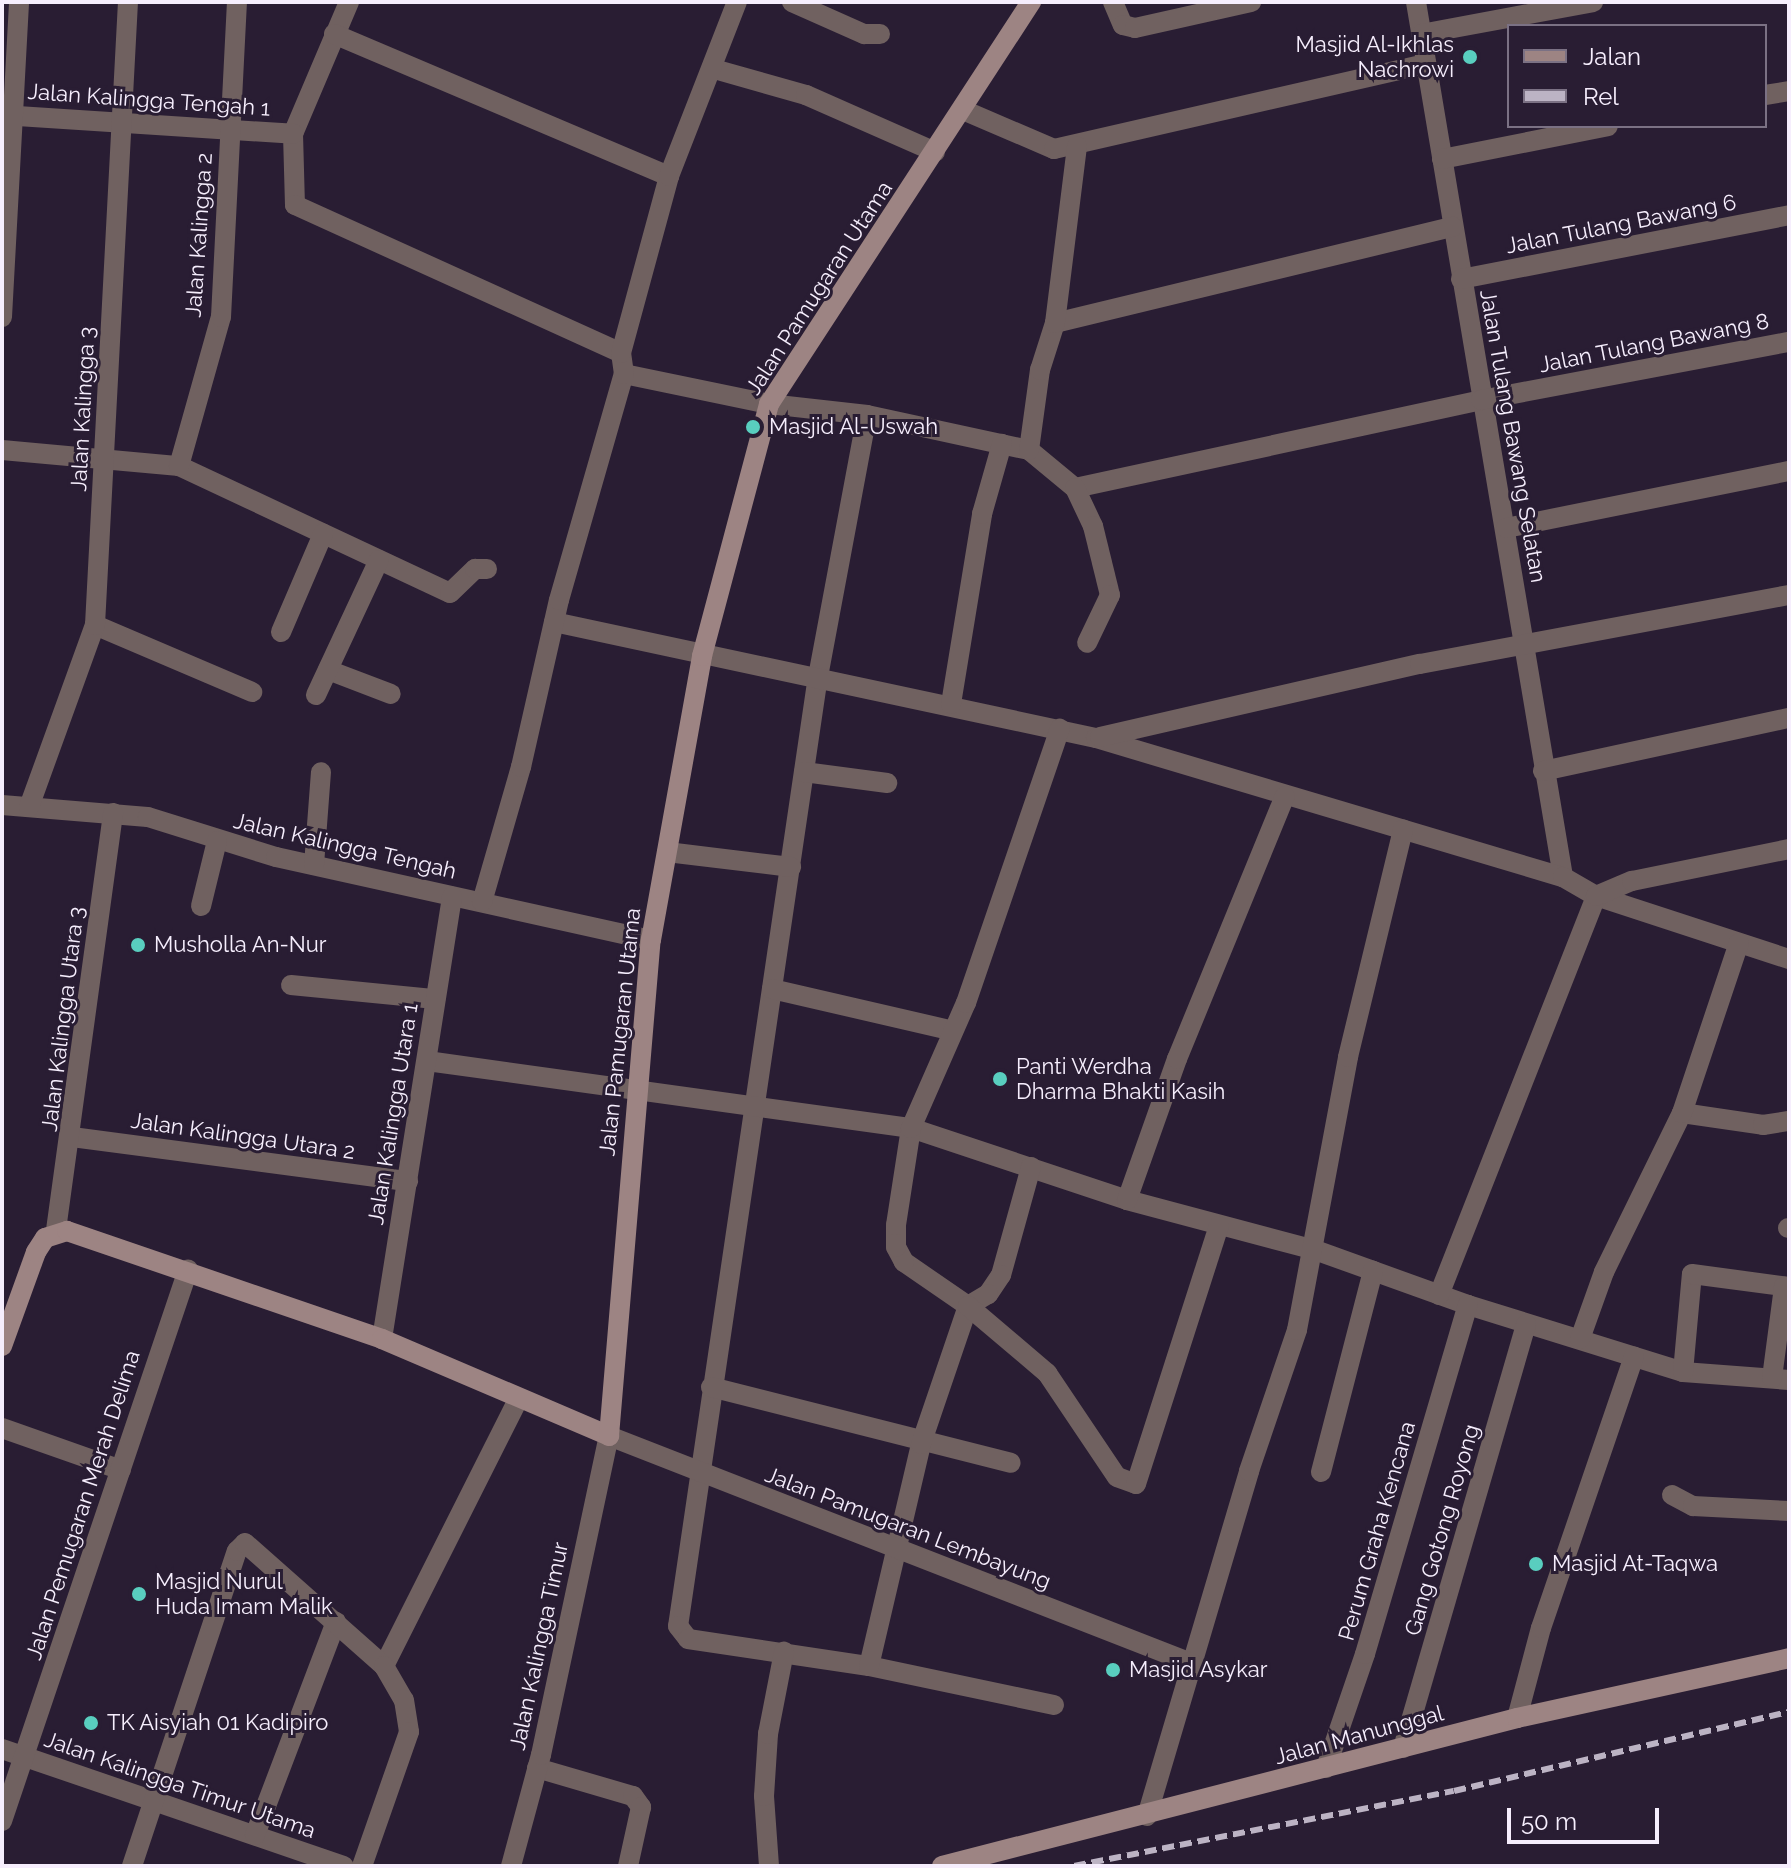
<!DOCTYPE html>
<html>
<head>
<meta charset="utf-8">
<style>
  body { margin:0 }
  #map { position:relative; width:1791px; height:1868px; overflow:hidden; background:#291d33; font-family:Raleway,sans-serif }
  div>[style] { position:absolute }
  .street>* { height:20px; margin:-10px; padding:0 10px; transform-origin:10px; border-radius:10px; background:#706160 }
  .secondary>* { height:20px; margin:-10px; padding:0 10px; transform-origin:10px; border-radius:10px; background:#9d8483 }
  .rail>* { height:6px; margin-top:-3px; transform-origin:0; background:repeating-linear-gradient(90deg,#bcb3c4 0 12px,transparent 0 18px) }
  .dots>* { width:22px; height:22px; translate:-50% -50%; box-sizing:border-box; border:4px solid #291d33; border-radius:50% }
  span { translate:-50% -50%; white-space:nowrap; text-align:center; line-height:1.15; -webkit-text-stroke:6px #291d33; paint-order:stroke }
  .poi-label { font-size:22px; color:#f6eefd }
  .right { translate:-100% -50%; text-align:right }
  .left { translate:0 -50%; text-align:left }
  .street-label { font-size:22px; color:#f6eefd }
  .frame { position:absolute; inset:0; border:4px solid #f6eefd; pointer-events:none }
  .legend { position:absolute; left:1507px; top:24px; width:260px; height:104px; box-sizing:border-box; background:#291d33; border:2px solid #7b7184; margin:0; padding:10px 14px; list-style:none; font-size:24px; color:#f6eefd }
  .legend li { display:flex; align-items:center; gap:16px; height:40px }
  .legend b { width:40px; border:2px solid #7b7184 }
  .scale { position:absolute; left:1507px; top:1808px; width:152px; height:36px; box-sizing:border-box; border:4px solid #f6eefd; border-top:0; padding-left:10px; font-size:24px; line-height:28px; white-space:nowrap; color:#f6eefd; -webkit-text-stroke:6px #291d33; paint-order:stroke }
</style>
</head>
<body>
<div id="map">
  <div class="street">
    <i style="left:349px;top:2px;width:143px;rotate:113deg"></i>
    <i style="left:293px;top:134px;width:71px;rotate:88.4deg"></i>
    <i style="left:295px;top:205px;width:358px;rotate:24.4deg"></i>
    <i style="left:792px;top:2px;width:79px;rotate:24deg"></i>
    <i style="left:864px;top:34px;width:16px"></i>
    <i style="left:1113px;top:2px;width:25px;rotate:67deg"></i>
    <i style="left:1123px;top:25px;width:12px;rotate:14deg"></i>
    <i style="left:1135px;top:28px;width:119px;rotate:-12.6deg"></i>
    <i style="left:1416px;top:2px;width:887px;rotate:80.46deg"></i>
    <i style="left:334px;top:34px;width:364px;rotate:23deg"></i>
    <i style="left:1421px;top:34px;width:175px;rotate:-10.5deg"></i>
    <i style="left:714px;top:69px;width:96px;rotate:15.8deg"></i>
    <i style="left:806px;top:95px;width:141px;rotate:23.8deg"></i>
    <i style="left:1765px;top:95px;width:24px;rotate:-9deg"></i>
    <i style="left:963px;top:110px;width:99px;rotate:23.2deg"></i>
    <i style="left:1054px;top:149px;width:382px;rotate:-12.9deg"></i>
    <i style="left:2px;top:115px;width:292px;rotate:3.7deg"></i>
    <i style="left:1442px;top:159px;width:169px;rotate:-11.2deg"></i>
    <i style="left:1461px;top:279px;width:334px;rotate:-11deg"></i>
    <i style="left:2px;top:317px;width:315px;rotate:-86.9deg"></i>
    <i style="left:1055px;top:323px;width:409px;rotate:-13.6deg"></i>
    <i style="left:624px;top:374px;width:148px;rotate:11.7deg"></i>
    <i style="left:769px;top:404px;width:99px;rotate:6.4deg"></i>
    <i style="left:867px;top:415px;width:166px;rotate:12.2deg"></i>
    <i style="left:1029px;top:450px;width:60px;rotate:39.6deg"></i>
    <i style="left:1075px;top:488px;width:415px;rotate:-12.2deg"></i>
    <i style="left:1481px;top:400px;width:313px;rotate:-10.7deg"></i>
    <i style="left:867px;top:415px;width:266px;rotate:100.6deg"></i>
    <i style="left:818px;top:676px;width:960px;rotate:98.38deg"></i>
    <i style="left:678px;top:1626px;width:16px;rotate:52deg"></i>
    <i style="left:688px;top:1639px;width:183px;rotate:8.5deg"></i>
    <i style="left:869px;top:1666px;width:189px;rotate:11.9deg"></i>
    <i style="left:2px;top:450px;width:178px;rotate:5.2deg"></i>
    <i style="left:179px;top:466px;width:299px;rotate:25.1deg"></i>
    <i style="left:450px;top:593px;width:35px;rotate:-44deg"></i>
    <i style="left:475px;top:569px;width:12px"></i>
    <i style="left:1029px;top:450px;width:81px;rotate:-82.2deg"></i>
    <i style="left:1040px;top:370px;width:49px;rotate:-72.3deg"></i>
    <i style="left:1055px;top:323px;width:178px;rotate:-82.9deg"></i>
    <i style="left:179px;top:466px;width:155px;rotate:-74.3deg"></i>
    <i style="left:221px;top:317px;width:315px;rotate:-87.1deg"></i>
    <i style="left:1075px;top:488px;width:42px;rotate:64.7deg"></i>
    <i style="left:1093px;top:526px;width:71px;rotate:76.2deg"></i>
    <i style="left:1110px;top:595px;width:53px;rotate:115.6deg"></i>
    <i style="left:1506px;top:528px;width:289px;rotate:-11.4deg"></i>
    <i style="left:554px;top:622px;width:554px;rotate:12.08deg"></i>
    <i style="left:1096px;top:738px;width:487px;rotate:16.6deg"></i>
    <i style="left:1563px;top:877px;width:38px;rotate:30deg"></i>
    <i style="left:1596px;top:896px;width:203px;rotate:18.1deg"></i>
    <i style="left:95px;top:625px;width:171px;rotate:23.1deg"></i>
    <i style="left:281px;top:632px;width:107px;rotate:-66.8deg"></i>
    <i style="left:328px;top:670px;width:67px;rotate:20.9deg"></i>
    <i style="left:316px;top:695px;width:149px;rotate:-65deg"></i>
    <i style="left:951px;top:704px;width:193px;rotate:-80.7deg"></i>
    <i style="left:982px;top:514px;width:73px;rotate:-74.1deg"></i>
    <i style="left:1100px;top:737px;width:328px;rotate:-12.9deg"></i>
    <i style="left:1420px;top:664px;width:375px;rotate:-10.6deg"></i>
    <i style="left:1543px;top:771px;width:252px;rotate:-12.2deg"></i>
    <i style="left:804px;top:772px;width:84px;rotate:7.5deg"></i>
    <i style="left:2px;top:805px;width:146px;rotate:4.7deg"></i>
    <i style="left:148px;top:817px;width:134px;rotate:17.4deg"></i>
    <i style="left:276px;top:857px;width:384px;rotate:12.5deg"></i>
    <i style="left:29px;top:807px;width:194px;rotate:-70.1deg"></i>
    <i style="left:95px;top:625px;width:624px;rotate:-86.97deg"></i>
    <i style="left:667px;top:852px;width:125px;rotate:6.9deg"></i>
    <i style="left:314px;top:865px;width:93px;rotate:-85.7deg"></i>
    <i style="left:482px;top:902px;width:141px;rotate:-73.9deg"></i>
    <i style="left:521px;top:767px;width:171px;rotate:-77.2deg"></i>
    <i style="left:559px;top:600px;width:235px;rotate:-74deg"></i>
    <i style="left:624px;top:374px;width:21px;rotate:-98deg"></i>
    <i style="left:621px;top:353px;width:183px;rotate:-74.8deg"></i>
    <i style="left:669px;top:176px;width:187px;rotate:-68.7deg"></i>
    <i style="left:201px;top:906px;width:67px;rotate:-76.2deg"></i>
    <i style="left:291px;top:985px;width:145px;rotate:5.6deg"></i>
    <i style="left:772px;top:989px;width:182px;rotate:13deg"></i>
    <i style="left:427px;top:1061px;width:489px;rotate:7.9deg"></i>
    <i style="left:911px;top:1128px;width:228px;rotate:18.4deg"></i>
    <i style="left:1127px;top:1200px;width:195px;rotate:14.9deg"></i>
    <i style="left:1315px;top:1250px;width:163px;rotate:19.8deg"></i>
    <i style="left:1468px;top:1305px;width:225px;rotate:17.3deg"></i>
    <i style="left:1683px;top:1372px;width:106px;rotate:4.3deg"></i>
    <i style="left:1682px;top:1113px;width:82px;rotate:8.4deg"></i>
    <i style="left:1763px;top:1125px;width:26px;rotate:-9deg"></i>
    <i style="left:72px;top:1137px;width:339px;rotate:7.5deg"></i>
    <i style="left:1031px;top:1167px;width:112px;rotate:105.5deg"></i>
    <i style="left:1001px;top:1275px;width:23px;rotate:124deg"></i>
    <i style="left:988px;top:1294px;width:23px;rotate:149deg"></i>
    <i style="left:968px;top:1306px;width:78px;rotate:-145.5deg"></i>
    <i style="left:904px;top:1262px;width:17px;rotate:-118deg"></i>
    <i style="left:896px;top:1247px;width:22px;rotate:-90deg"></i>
    <i style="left:896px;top:1225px;width:98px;rotate:-81.2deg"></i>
    <i style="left:911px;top:1128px;width:137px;rotate:-66.3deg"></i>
    <i style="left:966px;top:1003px;width:290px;rotate:-71.1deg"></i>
    <i style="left:1127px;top:1200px;width:150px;rotate:-70.5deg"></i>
    <i style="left:1177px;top:1059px;width:284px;rotate:-67.7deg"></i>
    <i style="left:1788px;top:1228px;width:1px"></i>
    <i style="left:56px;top:1230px;width:421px;rotate:-82.2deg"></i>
    <i style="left:1439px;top:1295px;width:429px;rotate:-68.5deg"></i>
    <i style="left:1596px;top:896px;width:39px;rotate:-23deg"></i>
    <i style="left:1632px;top:881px;width:160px;rotate:-11.5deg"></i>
    <i style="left:382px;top:1339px;width:448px;rotate:-81deg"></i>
    <i style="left:1580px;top:1339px;width:71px;rotate:-70.3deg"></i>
    <i style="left:1604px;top:1272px;width:177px;rotate:-63.9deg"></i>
    <i style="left:1682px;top:1113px;width:179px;rotate:-71.5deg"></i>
    <i style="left:1683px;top:1372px;width:98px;rotate:-84.8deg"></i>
    <i style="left:1692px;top:1274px;width:98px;rotate:7.6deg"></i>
    <i style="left:1772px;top:1378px;width:92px;rotate:-82.5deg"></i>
    <i style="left:711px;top:1387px;width:309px;rotate:14.2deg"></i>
    <i style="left:2px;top:1428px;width:126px;rotate:19.4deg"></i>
    <i style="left:1321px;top:1472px;width:208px;rotate:-75.5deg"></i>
    <i style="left:1672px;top:1495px;width:24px;rotate:28deg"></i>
    <i style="left:1693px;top:1506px;width:96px;rotate:3deg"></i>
    <i style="left:384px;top:1666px;width:299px;rotate:-63.3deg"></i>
    <i style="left:869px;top:1666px;width:228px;rotate:-76.8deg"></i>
    <i style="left:921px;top:1444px;width:146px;rotate:-71.2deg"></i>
    <i style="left:968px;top:1306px;width:104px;rotate:40.3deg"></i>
    <i style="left:1047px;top:1373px;width:125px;rotate:56.1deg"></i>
    <i style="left:1117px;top:1477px;width:20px;rotate:20deg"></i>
    <i style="left:1136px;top:1484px;width:271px;rotate:-72.2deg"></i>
    <i style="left:1517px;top:1718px;width:93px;rotate:-75.1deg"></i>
    <i style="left:1541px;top:1628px;width:287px;rotate:-71.1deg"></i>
    <i style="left:1403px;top:1748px;width:441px;rotate:-73.8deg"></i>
    <i style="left:2px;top:1749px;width:361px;rotate:18.9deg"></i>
    <i style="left:537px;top:1768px;width:100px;rotate:16.3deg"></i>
    <i style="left:633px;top:1796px;width:14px;rotate:54deg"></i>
    <i style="left:641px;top:1807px;width:60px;rotate:102.4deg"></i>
    <i style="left:1326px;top:1768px;width:120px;rotate:-71.1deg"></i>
    <i style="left:1365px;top:1654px;width:364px;rotate:-73.6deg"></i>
    <i style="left:1147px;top:1816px;width:360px;rotate:-73.5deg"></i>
    <i style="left:1249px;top:1471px;width:149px;rotate:-71.2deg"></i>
    <i style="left:1297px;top:1330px;width:278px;rotate:-79.4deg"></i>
    <i style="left:1348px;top:1057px;width:234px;rotate:-76.4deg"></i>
    <i style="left:2px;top:1821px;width:582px;rotate:-71.35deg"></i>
    <i style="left:255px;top:1835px;width:228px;rotate:-69.2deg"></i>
    <i style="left:132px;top:1866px;width:332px;rotate:-71.6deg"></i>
    <i style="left:237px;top:1551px;width:11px;rotate:-45deg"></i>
    <i style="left:245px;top:1543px;width:186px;rotate:41.5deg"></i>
    <i style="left:384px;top:1666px;width:39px;rotate:60deg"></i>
    <i style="left:404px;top:1700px;width:32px;rotate:81deg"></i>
    <i style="left:409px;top:1732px;width:142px;rotate:109.3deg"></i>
    <i style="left:511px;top:1866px;width:115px;rotate:-74.9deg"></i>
    <i style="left:541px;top:1755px;width:326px;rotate:-78deg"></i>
    <i style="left:609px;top:1436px;width:625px;rotate:21.31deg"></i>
    <i style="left:769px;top:1866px;width:70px;rotate:-94.1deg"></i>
    <i style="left:764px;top:1796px;width:62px;rotate:-86.3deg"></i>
    <i style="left:768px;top:1734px;width:84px;rotate:-79deg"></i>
  </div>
  <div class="secondary">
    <i style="left:2px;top:1346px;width:100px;rotate:-70.1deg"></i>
    <i style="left:36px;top:1252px;width:17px;rotate:-57deg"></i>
    <i style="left:45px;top:1238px;width:23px;rotate:-18deg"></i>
    <i style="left:67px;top:1231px;width:333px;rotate:18.9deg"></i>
    <i style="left:382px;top:1339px;width:247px;rotate:23.1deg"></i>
    <i style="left:609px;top:1436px;width:498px;rotate:-85.2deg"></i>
    <i style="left:651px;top:940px;width:289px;rotate:-79.8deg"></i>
    <i style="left:702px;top:656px;width:261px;rotate:-75.1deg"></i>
    <i style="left:769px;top:404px;width:480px;rotate:-56.9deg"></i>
    <i style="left:942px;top:1866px;width:594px;rotate:-14.43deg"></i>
    <i style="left:1517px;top:1718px;width:279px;rotate:-12.4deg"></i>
  </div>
  <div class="rail">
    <i style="left:1074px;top:1866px;width:387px;rotate:-11.2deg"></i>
    <i style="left:1454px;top:1791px;width:344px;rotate:-13.3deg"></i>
  </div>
  <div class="dots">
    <i style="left:1470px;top:57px;background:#59cebf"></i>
    <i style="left:753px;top:427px;background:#59cebf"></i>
    <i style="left:138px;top:945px;background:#59cebf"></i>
    <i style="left:1000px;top:1079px;background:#59cebf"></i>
    <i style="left:1536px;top:1564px;background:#59cebf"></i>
    <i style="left:139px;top:1594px;background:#59cebf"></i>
    <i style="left:1113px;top:1670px;background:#59cebf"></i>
    <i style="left:91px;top:1723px;background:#59cebf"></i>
  </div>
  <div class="poi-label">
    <span class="right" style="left:1454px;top:57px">Masjid Al-Ikhlas<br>Nachrowi</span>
    <span class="left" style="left:769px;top:427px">Masjid Al-Uswah</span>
    <span class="left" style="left:154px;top:945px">Musholla An-Nur</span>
    <span class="left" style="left:1016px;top:1079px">Panti Werdha<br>Dharma Bhakti Kasih</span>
    <span class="left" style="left:1552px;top:1564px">Masjid At-Taqwa</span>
    <span class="left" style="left:155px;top:1594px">Masjid Nurul<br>Huda Imam Malik</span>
    <span class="left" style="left:1129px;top:1670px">Masjid Asykar</span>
    <span class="left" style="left:107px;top:1723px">TK Aisyiah 01 Kadipiro</span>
  </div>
  <div class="street-label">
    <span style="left:149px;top:100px;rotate:4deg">Jalan Kalingga Tengah 1</span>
    <span style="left:1621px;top:224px;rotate:-11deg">Jalan Tulang Bawang 6</span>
    <span style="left:199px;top:235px;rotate:-86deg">Jalan Kalingga 2</span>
    <span style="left:819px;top:288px;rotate:-57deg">Jalan Pamugaran Utama</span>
    <span style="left:1654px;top:343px;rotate:-11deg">Jalan Tulang Bawang 8</span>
    <span style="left:83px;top:409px;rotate:-87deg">Jalan Kalingga 3</span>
    <span style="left:1513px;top:436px;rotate:80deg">Jalan Tulang Bawang Selatan</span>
    <span style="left:345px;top:846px;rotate:13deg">Jalan Kalingga Tengah</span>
    <span style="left:63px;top:1019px;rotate:-83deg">Jalan Kalingga Utara 3</span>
    <span style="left:620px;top:1032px;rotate:-84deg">Jalan Pamugaran Utama</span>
    <span style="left:393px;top:1114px;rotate:-81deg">Jalan Kalingga Utara 1</span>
    <span style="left:243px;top:1136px;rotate:8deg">Jalan Kalingga Utara 2</span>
    <span style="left:83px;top:1505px;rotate:-72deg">Jalan Pemugaran Merah Delima</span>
    <span style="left:908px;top:1528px;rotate:21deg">Jalan Pamugaran Lembayung</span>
    <span style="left:1442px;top:1530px;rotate:-74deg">Gang Gotong Royong</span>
    <span style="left:1377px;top:1531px;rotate:-74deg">Perum Graha Kencana</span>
    <span style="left:539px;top:1646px;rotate:-78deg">Jalan Kalingga Timur</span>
    <span style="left:1359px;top:1735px;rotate:-15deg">Jalan Manunggal</span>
    <span style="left:180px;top:1785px;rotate:19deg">Jalan Kalingga Timur Utama</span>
  </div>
  <div class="frame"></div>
  <ul class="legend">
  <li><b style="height:10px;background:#9d8483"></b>Jalan</li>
  <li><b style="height:10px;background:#bcb3c4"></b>Rel</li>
  </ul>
  <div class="scale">50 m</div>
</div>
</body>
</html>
